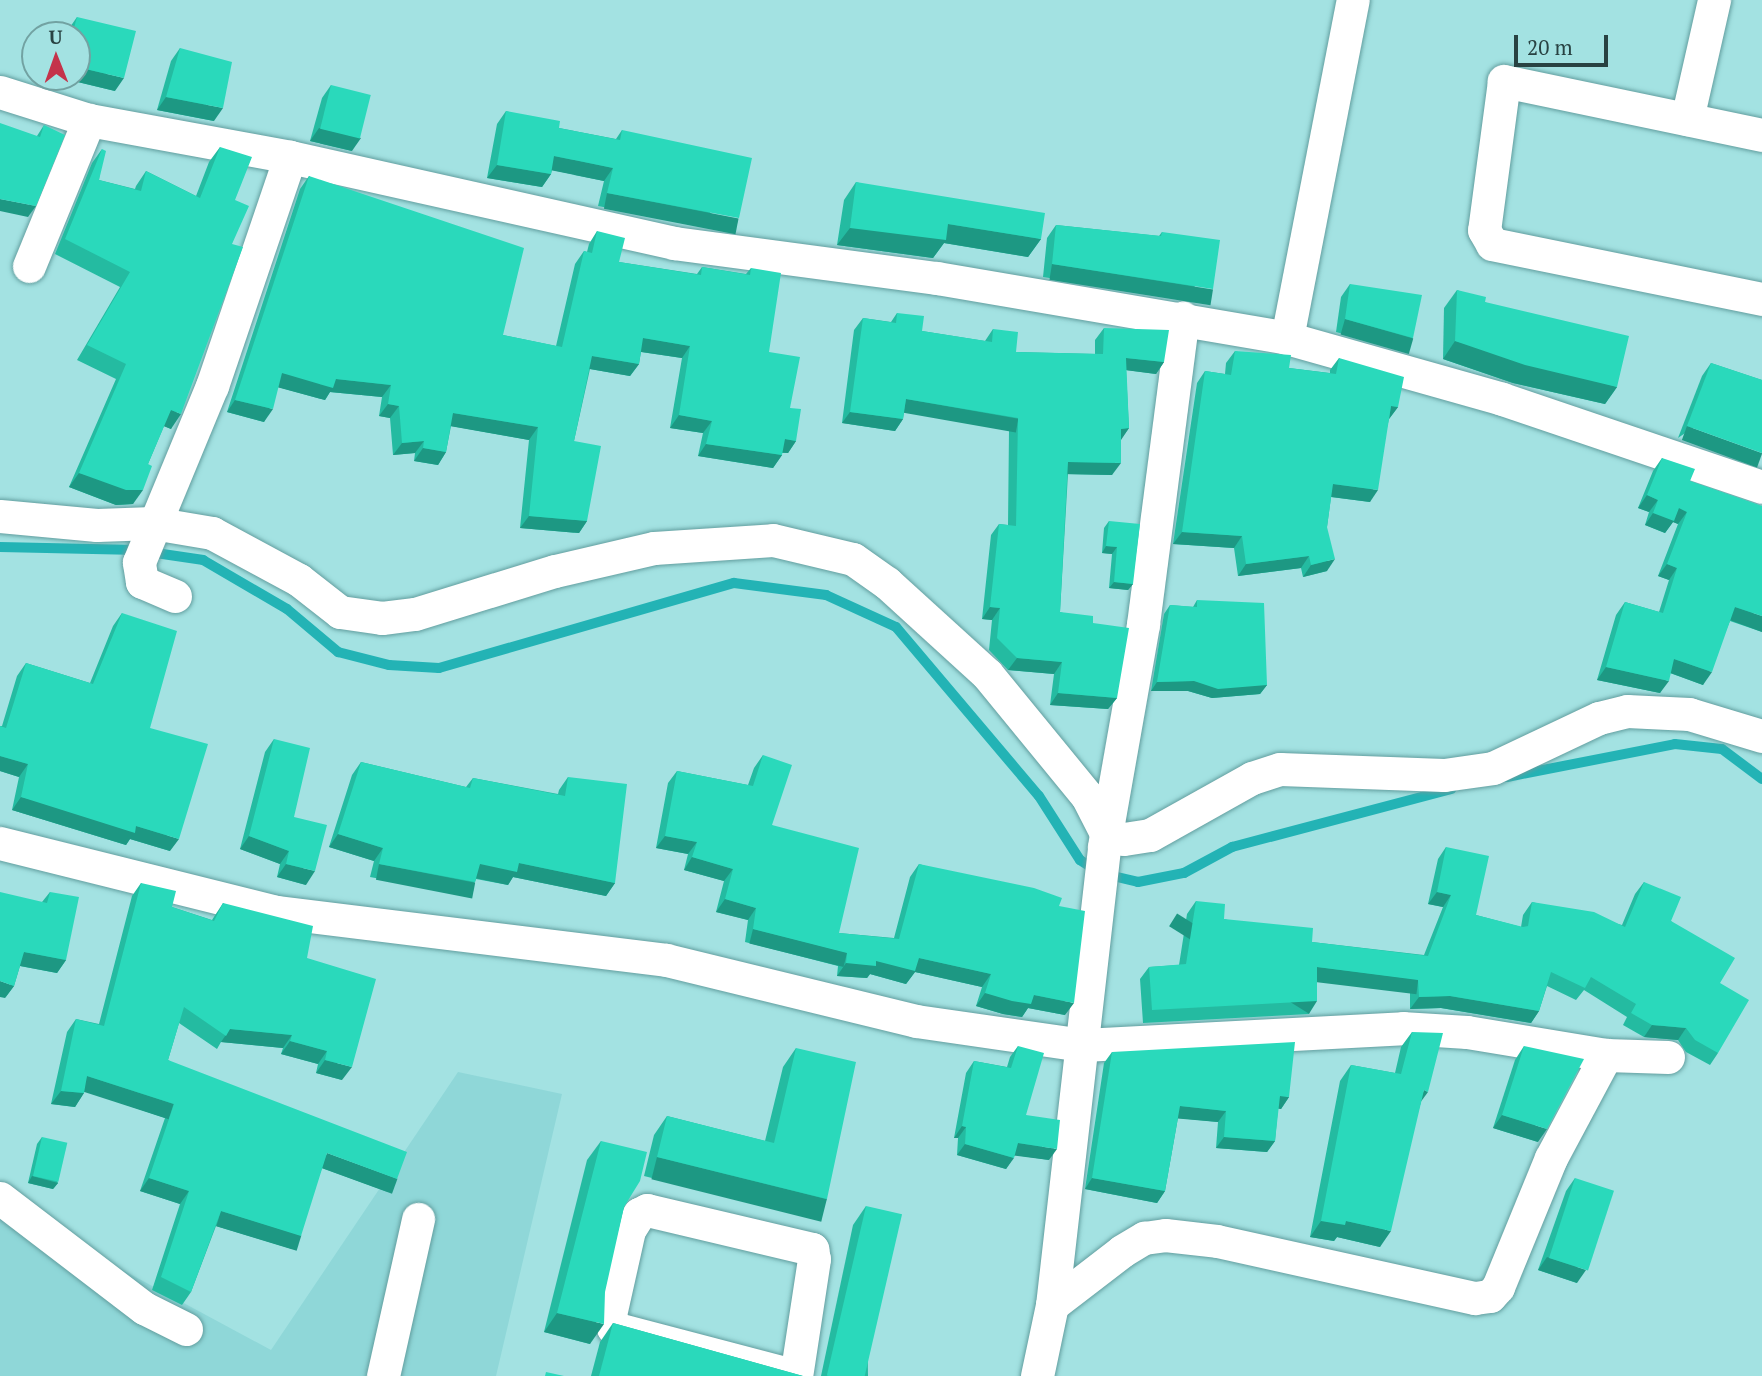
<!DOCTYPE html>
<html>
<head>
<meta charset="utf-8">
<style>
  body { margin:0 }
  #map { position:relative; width:1762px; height:1376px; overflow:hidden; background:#a3e2e2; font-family:"PT Serif",serif }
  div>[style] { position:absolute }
  .built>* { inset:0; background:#8fd7d8 }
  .stream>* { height:10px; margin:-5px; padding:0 5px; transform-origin:5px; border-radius:5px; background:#23b3b5 }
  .roads { filter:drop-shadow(0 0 2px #629e9f) drop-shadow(0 0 2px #629e9f) }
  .minor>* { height:33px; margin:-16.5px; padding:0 16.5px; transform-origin:16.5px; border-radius:16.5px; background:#fff }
  .wall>* { inset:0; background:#24bba1 }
  .shaded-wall>* { inset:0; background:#1d9883; transform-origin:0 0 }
  .building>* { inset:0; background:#2ad9bb; transform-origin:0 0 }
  span { translate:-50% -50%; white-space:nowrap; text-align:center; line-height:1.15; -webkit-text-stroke:6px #a3e2e2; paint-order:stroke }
  .north { position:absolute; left:21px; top:21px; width:70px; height:70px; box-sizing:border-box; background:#a3e2e2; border:2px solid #72a2a2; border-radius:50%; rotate:359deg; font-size:19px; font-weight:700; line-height:28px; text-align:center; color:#284242 }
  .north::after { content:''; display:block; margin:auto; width:24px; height:32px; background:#c4334a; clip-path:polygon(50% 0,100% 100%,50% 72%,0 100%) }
  .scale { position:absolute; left:1514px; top:35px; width:94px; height:32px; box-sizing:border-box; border:4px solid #284242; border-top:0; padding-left:9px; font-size:21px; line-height:24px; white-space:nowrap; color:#284242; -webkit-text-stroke:5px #a3e2e2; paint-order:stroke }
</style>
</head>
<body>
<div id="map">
  <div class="built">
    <i style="clip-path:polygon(458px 1072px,562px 1094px,496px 1376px,0 1376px,0 1204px,271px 1350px)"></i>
  </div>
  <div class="stream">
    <i style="left:0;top:547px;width:139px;rotate:1.2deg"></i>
    <i style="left:149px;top:552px;width:55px;rotate:8.4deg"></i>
    <i style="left:203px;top:560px;width:97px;rotate:30.3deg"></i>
    <i style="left:287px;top:609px;width:67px;rotate:40.1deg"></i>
    <i style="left:338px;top:652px;width:53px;rotate:14.3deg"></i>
    <i style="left:389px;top:665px;width:50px;rotate:3.4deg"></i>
    <i style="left:439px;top:668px;width:307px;rotate:-16.1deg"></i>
    <i style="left:734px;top:583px;width:93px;rotate:7.4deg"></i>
    <i style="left:826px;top:595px;width:77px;rotate:24.6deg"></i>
    <i style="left:896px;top:627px;width:221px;rotate:49.8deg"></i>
    <i style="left:1039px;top:796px;width:76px;rotate:57.4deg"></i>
    <i style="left:1080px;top:860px;width:24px;rotate:33deg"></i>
    <i style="left:1100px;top:873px;width:39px;rotate:13deg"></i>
    <i style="left:1138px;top:882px;width:47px;rotate:-11.1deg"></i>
    <i style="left:1184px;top:873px;width:55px;rotate:-28.4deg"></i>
    <i style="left:1232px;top:847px;width:227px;rotate:-14.8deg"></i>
    <i style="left:1507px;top:777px;width:171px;rotate:-11.1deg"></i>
    <i style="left:1675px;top:744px;width:47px;rotate:6.1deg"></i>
    <i style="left:1722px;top:749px;width:50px;rotate:36.9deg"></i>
  </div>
  <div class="roads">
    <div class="minor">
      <i style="left:0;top:92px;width:93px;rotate:17.5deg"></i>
      <i style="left:89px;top:120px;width:204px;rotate:10.4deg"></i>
      <i style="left:290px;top:157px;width:394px;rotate:12.6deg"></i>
      <i style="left:674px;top:243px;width:265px;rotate:7.6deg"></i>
      <i style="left:937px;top:278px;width:355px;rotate:9.7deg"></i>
      <i style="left:1287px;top:338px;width:223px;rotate:15.8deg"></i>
      <i style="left:1502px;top:399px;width:274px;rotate:18.7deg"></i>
      <i style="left:1687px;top:119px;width:122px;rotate:-77.2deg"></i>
      <i style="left:1762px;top:135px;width:264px;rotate:-168.2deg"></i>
      <i style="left:1504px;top:81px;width:150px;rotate:97.6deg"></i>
      <i style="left:1484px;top:230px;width:16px;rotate:60deg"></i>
      <i style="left:1492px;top:244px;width:276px;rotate:11.5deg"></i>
      <i style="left:29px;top:266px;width:158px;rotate:-67.7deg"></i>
      <i style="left:1287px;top:338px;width:344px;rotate:-79deg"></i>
      <i style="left:0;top:516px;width:97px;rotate:5.3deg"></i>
      <i style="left:97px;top:525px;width:56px;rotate:-2deg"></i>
      <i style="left:153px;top:523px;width:60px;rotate:9.6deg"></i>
      <i style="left:212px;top:533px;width:99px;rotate:28.4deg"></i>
      <i style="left:299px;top:580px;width:52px;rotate:38deg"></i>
      <i style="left:340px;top:612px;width:42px;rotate:8.1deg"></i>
      <i style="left:382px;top:618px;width:33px;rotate:-7deg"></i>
      <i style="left:415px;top:614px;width:146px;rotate:-17.1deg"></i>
      <i style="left:555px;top:571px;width:102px;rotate:-13.1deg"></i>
      <i style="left:654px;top:548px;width:119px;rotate:-3.8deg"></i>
      <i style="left:773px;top:540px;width:82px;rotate:13.4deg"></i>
      <i style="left:853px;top:559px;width:42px;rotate:35.2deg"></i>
      <i style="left:887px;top:583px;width:135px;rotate:42.3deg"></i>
      <i style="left:987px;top:674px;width:158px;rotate:50.7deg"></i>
      <i style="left:1087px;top:796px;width:44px;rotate:62.9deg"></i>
      <i style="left:1107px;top:835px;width:17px;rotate:13deg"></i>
      <i style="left:1124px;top:839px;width:26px;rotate:-9deg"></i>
      <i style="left:1150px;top:835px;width:117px;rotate:-29.2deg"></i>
      <i style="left:1252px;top:778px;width:29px;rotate:-18deg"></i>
      <i style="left:1280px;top:769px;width:164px;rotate:2.1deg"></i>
      <i style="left:1444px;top:775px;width:49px;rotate:-8.1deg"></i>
      <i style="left:1493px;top:768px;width:117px;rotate:-25.3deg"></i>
      <i style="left:1599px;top:718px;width:29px;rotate:-14deg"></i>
      <i style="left:1627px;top:711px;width:62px;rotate:2.8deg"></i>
      <i style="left:1689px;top:714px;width:76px;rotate:16.8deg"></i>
      <i style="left:175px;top:596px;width:36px;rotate:-157deg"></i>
      <i style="left:142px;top:582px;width:20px;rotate:-99deg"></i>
      <i style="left:139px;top:562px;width:191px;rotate:-67.5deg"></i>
      <i style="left:212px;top:386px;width:242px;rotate:-71.2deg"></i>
      <i style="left:0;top:843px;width:284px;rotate:14deg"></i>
      <i style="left:276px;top:912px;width:393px;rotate:7deg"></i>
      <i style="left:666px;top:960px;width:257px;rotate:13.7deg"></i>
      <i style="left:916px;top:1021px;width:169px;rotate:8.2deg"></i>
      <i style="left:1083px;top:1045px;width:320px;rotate:-3deg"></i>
      <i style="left:1403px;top:1028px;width:64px;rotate:3.6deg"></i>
      <i style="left:1467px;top:1032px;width:141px;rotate:9.4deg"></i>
      <i style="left:1606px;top:1055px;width:62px;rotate:1.8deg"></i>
      <i style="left:0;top:1198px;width:181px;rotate:37.4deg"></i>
      <i style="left:144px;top:1308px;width:47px;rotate:26.6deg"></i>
      <i style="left:647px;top:1210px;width:170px;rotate:13.3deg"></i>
      <i style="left:812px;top:1249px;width:10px;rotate:79deg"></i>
      <i style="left:814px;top:1259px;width:118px;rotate:98.7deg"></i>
      <i style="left:796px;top:1376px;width:189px;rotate:-165.3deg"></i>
      <i style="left:613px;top:1328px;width:13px;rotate:-103deg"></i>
      <i style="left:610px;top:1315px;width:87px;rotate:-77.4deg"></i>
      <i style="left:629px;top:1230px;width:19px;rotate:-58deg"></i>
      <i style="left:639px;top:1214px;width:9px;rotate:-27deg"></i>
      <i style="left:1052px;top:1305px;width:88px;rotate:-37.6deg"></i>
      <i style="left:1122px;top:1251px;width:26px;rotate:-31deg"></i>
      <i style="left:1144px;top:1238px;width:21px;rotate:-8deg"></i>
      <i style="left:1165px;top:1235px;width:52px;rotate:6.6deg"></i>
      <i style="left:1217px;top:1241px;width:264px;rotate:12.5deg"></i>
      <i style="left:1475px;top:1298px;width:15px;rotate:-8deg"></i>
      <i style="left:1490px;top:1296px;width:12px;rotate:-48deg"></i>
      <i style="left:1498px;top:1287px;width:139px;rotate:-67.7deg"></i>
      <i style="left:1551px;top:1158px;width:117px;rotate:-61.9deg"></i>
      <i style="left:383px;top:1376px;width:161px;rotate:-77.4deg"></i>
      <i style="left:1037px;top:1376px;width:73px;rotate:-78.1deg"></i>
      <i style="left:1052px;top:1305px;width:462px;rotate:-83.5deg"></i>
      <i style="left:1104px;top:846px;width:225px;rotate:-80deg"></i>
      <i style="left:1143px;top:624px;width:309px;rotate:-82.6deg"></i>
    </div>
  </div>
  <div class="wall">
    <i style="clip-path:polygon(77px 17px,115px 91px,57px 77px,77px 77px,77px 35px,67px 35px,68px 30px)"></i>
    <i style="clip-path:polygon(180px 48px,214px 121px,157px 110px,171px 61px)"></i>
    <i style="clip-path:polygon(331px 85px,352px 151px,310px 141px,322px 98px)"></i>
    <i style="clip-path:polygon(506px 111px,559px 128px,616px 139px,622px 130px,730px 231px,598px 206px,604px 181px,552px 170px,551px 174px,542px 187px,487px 178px,497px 124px)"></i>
    <i style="clip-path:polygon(44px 125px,28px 217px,37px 136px)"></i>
    <i style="clip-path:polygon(220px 147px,235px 200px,232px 244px,171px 429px,164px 426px,148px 464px,133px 504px,116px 505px,69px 487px,116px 379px,77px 360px,120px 287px,55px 254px,92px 163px,102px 149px,99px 180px,135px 189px,136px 186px,146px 171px,196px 196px,209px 162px)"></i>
    <i style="clip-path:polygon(309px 176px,503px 335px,556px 346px,575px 264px,584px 251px,587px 252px,589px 244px,597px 231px,619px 262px,697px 274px,702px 267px,746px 274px,751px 268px,769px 352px,790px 408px,796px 441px,788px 453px,782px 453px,782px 455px,773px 468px,698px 456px,703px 433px,670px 428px,682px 358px,641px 352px,639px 364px,630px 376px,590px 369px,574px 441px,587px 521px,579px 533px,520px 528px,529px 440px,451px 426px,446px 452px,438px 465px,414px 461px,415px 453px,393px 455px,390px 418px,379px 416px,382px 397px,330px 392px,325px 400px,278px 387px,264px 422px,227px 412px,300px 189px)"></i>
    <i style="clip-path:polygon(856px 182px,1041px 239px,1028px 257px,944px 243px,933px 258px,837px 245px,844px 200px)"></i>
    <i style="clip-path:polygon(1056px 225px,1159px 236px,1162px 232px,1204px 302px,1043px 277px,1047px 238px)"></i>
    <i style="clip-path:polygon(1350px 284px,1413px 338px,1404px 351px,1336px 332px,1341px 297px)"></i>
    <i style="clip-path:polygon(1457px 290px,1485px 302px,1617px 387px,1605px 404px,1513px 383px,1443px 359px,1444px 308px)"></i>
    <i style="clip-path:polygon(897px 313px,922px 331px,985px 341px,993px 329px,1016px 352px,1095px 354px,1095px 340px,1104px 328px,1164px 362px,1156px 374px,1126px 370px,1129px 428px,1121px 439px,1112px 475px,1068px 474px,1060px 612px,1093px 623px,1117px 698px,1108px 709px,1050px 705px,1054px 674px,1008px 670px,989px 650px,992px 620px,982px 619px,991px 535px,999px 524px,1008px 525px,1009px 430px,904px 412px,903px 419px,895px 431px,842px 423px,854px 330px,863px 318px,891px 322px)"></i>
    <i style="clip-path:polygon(1235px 351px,1289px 368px,1330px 373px,1330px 370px,1339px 358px,1398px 407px,1389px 419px,1370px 502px,1331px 497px,1327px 527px,1327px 571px,1303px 577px,1301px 568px,1238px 576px,1234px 548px,1173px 544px,1197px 383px,1205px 371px,1225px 374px,1226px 363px)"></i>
    <i style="clip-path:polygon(1711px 363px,1762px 380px,1678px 438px,1702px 376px)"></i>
    <i style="clip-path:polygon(1662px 458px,1690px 481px,1762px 632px,1730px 621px,1703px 685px,1670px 673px,1660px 693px,1597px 680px,1616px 615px,1625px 602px,1659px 612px,1669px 580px,1658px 576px,1678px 524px,1673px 522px,1665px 533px,1645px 525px,1649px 512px,1638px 508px,1653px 471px)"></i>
    <i style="clip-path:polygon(1109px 521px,1133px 584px,1128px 590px,1109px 588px,1112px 554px,1102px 553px,1104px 528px)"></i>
    <i style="clip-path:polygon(1197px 600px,1267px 685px,1260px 694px,1212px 698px,1188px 691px,1151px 691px,1164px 614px,1170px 605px,1193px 607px)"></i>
    <i style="clip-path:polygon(122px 613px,150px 728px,170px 851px,130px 839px,126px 845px,12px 810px,19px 777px,0 771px,0 726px,2px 726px,17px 676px,26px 663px,90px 683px,113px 626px)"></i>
    <i style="clip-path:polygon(274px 739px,294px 817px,306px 885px,277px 877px,280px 864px,240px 849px,265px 752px)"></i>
    <i style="clip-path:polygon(763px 755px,772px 825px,839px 933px,894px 938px,910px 877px,919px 864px,1059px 906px,1065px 1015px,1028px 1008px,1022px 1017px,1003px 1014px,976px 1006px,982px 987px,915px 972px,906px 984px,870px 974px,867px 978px,837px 976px,838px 966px,745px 942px,748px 920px,716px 912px,724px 881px,684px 870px,688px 854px,656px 848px,668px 783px,677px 771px,748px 785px,754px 768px)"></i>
    <i style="clip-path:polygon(361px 762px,466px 787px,473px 778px,558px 794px,559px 790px,568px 777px,615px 883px,606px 896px,513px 877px,508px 885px,476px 879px,475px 882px,466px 895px,370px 877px,374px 861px,329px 847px,352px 775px)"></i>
    <i style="clip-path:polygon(1446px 847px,1476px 915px,1521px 927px,1523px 915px,1532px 902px,1622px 925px,1635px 894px,1644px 882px,1671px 921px,1720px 983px,1718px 1053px,1710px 1065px,1686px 1052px,1678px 1040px,1644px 1037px,1623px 1025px,1627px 1017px,1584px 990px,1576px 1000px,1547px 986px,1539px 1011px,1531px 1023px,1441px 1008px,1410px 1009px,1410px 992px,1317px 980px,1309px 1014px,1143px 1023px,1140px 979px,1149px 967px,1179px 965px,1187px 914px,1196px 901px,1224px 919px,1312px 942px,1424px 955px,1443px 907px,1428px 904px,1438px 859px)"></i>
    <i style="clip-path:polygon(141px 883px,172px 907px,212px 920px,223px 903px,307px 958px,342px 1080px,316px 1073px,318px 1064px,281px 1054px,283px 1048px,221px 1042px,217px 1049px,179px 1023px,168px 1060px,388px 1192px,322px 1168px,292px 1249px,216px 1226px,191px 1292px,182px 1305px,152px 1290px,180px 1204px,140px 1191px,165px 1118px,85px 1091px,75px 1107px,51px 1104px,67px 1032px,76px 1019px,99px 1024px,132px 896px)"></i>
    <i style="clip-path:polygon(50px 892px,66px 960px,57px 973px,20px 966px,14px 986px,5px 998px,42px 902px)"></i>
    <i style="clip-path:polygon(1412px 1032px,1421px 1102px,1380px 1247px,1337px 1237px,1334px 1241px,1310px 1237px,1340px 1081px,1351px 1065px,1395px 1073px,1401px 1047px)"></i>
    <i style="clip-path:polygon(1018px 1046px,1026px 1115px,1049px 1160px,1015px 1155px,1006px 1169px,957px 1155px,958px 1138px,954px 1138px,966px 1073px,974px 1061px,1007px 1067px,1010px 1057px)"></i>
    <i style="clip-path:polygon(1524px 1046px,1538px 1142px,1493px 1128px,1515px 1060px)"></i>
    <i style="clip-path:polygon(796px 1048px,827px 1199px,814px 1219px,644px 1176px,654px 1135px,667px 1116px,765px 1141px,783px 1067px)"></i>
    <i style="clip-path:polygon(1112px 1052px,1289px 1097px,1281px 1109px,1278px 1108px,1275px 1141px,1267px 1152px,1216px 1148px,1218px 1122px,1178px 1118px,1165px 1191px,1157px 1203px,1085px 1189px,1104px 1063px)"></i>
    <i style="clip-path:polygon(42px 1137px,58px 1183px,53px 1189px,28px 1183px,37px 1144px)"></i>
    <i style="clip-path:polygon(601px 1141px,624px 1207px,590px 1344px,544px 1332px,587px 1160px)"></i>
    <i style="clip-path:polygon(1575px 1178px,1577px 1283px,1538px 1270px,1566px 1191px)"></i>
    <i style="clip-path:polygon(866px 1206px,868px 1376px,821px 1376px,853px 1225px)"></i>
    <i style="clip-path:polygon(613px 1323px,803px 1376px,591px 1376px,600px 1342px)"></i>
  </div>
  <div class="shaded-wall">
    <i style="clip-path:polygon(77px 67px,124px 78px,115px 91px,57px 77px,77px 77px)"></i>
    <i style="clip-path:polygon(166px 97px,223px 108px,214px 121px,157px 110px)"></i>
    <i style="clip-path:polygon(319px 128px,361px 138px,352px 151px,310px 141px)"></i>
    <i style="clip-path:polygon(554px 156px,613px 168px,604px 181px,545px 169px)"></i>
    <i style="clip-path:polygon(497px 165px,551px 174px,542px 187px,487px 178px)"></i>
    <i style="left:607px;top:193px;width:134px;height:16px;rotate:11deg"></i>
    <i style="clip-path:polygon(0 199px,36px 206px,28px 217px,0 211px)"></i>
    <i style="clip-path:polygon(948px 224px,1041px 239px,1028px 257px,944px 243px,933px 258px,837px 245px,850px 228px)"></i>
    <i style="left:1052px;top:264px;width:163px;height:16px;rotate:9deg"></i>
    <i style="left:1345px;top:319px;width:71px;height:16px;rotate:16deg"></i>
    <i style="clip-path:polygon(643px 338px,690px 346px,682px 358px,635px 351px)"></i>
    <i style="clip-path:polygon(1455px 341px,1617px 387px,1605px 404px,1513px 383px,1443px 359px)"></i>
    <i style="clip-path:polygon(592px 356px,639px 364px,630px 376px,584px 368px)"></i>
    <i style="clip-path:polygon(1126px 358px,1164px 362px,1156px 374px,1117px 369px)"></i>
    <i style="clip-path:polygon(282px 373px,336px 379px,391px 385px,382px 397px,330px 392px,325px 400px,273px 386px)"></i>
    <i style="left:906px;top:399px;width:114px;height:14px;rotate:10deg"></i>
    <i style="clip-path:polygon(235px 400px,273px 409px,264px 422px,227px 412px)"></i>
    <i style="clip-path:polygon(388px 404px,399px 406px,390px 418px,379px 416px)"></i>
    <i style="clip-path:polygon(1391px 406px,1398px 407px,1389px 419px)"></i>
    <i style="clip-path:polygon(171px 410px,181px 414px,171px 429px,161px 425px)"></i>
    <i style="clip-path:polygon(850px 412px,903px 419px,895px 431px,842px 423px)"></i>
    <i style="clip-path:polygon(453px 413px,538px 427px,529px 440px,444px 425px)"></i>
    <i style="clip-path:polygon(679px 415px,712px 421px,703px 433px,670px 428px)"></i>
    <i style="left:1687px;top:426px;width:80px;height:15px;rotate:20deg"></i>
    <i style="clip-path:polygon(1129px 428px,1121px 440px,1121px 429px)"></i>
    <i style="clip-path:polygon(785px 439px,796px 441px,788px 453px,776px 452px)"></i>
    <i style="clip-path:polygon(424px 441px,415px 453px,393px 455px,402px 443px)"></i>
    <i style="clip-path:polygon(706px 444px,782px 455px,773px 468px,698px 456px)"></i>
    <i style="clip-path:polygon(423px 448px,446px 452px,438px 465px,414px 461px)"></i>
    <i style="clip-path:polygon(1068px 462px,1121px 463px,1112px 475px,1060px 474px)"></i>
    <i style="clip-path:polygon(79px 473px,143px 490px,133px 504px,116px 505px,69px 487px)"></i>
    <i style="clip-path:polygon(1333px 484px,1378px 490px,1370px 502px,1324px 496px)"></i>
    <i style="clip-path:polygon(1647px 495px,1658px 500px,1649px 512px,1638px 508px)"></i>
    <i style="clip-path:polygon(1679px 508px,1687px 512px,1678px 524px,1673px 522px,1665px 533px,1645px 525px,1653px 513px)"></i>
    <i style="clip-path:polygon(529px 516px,587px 521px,579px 533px,520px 528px)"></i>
    <i style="clip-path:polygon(1182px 532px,1242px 536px,1234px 548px,1173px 544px)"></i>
    <i style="clip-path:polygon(1106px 546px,1117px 547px,1112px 554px,1102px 553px)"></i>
    <i style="clip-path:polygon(1309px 556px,1301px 568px,1238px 576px,1246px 564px)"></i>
    <i style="clip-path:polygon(1335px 559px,1327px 571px,1303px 577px,1311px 565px)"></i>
    <i style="clip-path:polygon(1667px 564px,1677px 568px,1669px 580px,1658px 576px)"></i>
    <i style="clip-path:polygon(1114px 582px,1133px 584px,1128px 590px,1109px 588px)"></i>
    <i style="clip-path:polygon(990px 607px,1000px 608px,992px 620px,982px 619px)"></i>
    <i style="clip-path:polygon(1735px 607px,1762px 616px,1762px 632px,1727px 619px)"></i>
    <i style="clip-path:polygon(1017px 658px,1062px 662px,1054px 674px,1008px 670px)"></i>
    <i style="clip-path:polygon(1674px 659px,1712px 672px,1703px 685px,1665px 671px)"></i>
    <i style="clip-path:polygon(1606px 667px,1669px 681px,1660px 693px,1597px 680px)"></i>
    <i style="clip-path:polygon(1194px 681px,1267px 685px,1260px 694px,1212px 698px,1188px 691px,1151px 691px,1157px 682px)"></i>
    <i style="clip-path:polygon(1058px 693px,1117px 698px,1108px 709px,1050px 705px)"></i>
    <i style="clip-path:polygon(0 756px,28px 764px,19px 777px,0 771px)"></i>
    <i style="clip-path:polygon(21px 797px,136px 826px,179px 839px,170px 851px,130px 839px,126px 845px,12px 810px)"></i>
    <i style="clip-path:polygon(338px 834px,383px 848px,374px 861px,329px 847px)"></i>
    <i style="clip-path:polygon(249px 836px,289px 851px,280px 864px,240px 849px)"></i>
    <i style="clip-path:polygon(665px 836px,697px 842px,688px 854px,656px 848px)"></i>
    <i style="clip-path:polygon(692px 857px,733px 869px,724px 881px,684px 870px)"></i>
    <i style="clip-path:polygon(519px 863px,615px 883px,606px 896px,513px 877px,508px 885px,470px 877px,480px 864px)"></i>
    <i style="clip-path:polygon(286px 864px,315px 871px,306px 885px,277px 877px)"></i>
    <i style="left:379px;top:864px;width:98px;height:16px;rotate:11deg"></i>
    <i style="clip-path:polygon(1437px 892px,1451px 895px,1443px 907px,1428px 904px)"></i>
    <i style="clip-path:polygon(725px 899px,756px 908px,748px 920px,716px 912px)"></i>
    <i style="left:753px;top:929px;width:97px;height:15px;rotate:14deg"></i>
    <i style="clip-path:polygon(24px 952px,66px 960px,57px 973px,15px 965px)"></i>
    <i style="clip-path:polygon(919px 958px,991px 974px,982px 987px,915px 972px,906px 984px,870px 974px,867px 978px,837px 976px,846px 963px)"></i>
    <i style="left:1317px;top:967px;width:102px;height:15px;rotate:7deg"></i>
    <i style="clip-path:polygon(0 981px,14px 986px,5px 998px,0 997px)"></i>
    <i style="clip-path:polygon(985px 993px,1034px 995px,1074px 1003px,1065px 1015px,1028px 1008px,1022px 1017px,1003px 1014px,976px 1006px)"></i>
    <i style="clip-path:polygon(1450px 996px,1539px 1011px,1531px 1023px,1441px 1008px,1410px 1009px,1419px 997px)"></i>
    <i style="left:1317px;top:1001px;width:15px;height:165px;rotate:122deg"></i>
    <i style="clip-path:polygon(1652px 1025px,1686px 1028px,1678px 1040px,1644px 1037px)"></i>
    <i style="clip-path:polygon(230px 1029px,292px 1035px,283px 1048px,221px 1042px)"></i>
    <i style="clip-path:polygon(290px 1041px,327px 1051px,318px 1064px,281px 1054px)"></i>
    <i style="clip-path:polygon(325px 1060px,352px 1067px,342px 1080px,316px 1073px)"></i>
    <i style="left:87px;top:1076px;width:91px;height:16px;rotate:18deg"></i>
    <i style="clip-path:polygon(1424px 1090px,1428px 1092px,1417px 1107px)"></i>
    <i style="clip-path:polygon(61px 1091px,84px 1093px,75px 1107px,51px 1104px)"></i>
    <i style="clip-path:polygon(1280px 1096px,1289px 1097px,1281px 1109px,1272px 1108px)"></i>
    <i style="clip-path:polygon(1180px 1106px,1226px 1111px,1218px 1122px,1172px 1118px)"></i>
    <i style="clip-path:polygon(1502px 1115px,1547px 1129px,1538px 1142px,1493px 1128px)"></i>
    <i style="clip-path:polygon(962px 1126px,966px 1127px,958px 1138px,954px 1138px)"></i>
    <i style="clip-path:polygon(1224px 1137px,1275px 1141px,1267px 1152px,1216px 1148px)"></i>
    <i style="clip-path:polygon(1018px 1143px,1057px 1149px,1049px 1160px,1010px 1155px)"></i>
    <i style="clip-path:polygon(965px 1144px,1014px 1158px,1006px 1169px,957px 1155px)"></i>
    <i style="left:327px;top:1153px;width:75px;height:16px;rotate:20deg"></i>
    <i style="left:657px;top:1157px;width:175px;height:23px;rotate:14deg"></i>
    <i style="clip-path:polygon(32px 1176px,58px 1183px,53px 1189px,28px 1183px)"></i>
    <i style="clip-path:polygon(149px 1178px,189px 1191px,180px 1204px,140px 1191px)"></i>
    <i style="clip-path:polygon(1092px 1178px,1165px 1191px,1157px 1203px,1085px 1189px)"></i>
    <i style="left:221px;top:1211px;width:84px;height:16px;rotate:17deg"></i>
    <i style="clip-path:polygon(1321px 1221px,1346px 1221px,1391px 1231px,1380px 1247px,1337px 1237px,1334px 1241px,1310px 1237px)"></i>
    <i style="clip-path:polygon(1547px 1257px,1586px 1270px,1577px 1283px,1538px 1270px)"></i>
    <i style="clip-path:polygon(557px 1313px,604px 1324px,590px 1344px,544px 1332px)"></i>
  </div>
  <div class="building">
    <i style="clip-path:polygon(77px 17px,136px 31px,124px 78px,77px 67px,77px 35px,72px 35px)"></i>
    <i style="clip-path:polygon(180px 48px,232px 62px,223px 108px,166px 97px)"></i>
    <i style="left:331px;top:85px;width:41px;height:45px;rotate:14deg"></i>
    <i style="clip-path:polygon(506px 111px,560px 121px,559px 128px,620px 140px,622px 130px,752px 158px,739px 218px,607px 193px,613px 168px,554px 156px,551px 174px,497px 165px)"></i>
    <i style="clip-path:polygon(0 123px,40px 137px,44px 125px,65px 135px,36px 206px,0 199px)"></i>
    <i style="clip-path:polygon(220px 147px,252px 157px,235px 200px,249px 206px,232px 244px,243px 247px,181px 414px,171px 410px,148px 464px,152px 466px,143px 490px,126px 490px,79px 473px,126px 364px,87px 345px,130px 272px,65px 239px,102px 149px,106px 151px,99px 180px,141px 191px,146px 171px,200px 198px)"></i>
    <i style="clip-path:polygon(309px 176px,524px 248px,503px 335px,562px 347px,584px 251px,592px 253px,597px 231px,625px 238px,619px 262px,701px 275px,702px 267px,750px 275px,751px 268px,781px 273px,769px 352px,800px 357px,790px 408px,801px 409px,796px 441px,785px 439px,782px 455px,706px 444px,712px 421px,679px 415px,690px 346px,643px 338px,639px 364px,592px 356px,574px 441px,601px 446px,587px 521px,529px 516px,538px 427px,453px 413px,446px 452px,423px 448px,424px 441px,402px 443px,399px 406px,388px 404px,391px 385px,336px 379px,333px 388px,282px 373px,273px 409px,235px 400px)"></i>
    <i style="clip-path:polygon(856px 182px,1045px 213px,1041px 239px,948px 224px,946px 240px,850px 228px)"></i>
    <i style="clip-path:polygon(1056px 225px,1161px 236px,1162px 232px,1220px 240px,1213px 289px,1052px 264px)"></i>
    <i style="clip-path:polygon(1350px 284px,1422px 295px,1413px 338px,1345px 319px)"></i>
    <i style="clip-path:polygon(1457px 290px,1486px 297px,1485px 302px,1629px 336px,1617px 387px,1525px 365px,1455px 341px)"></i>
    <i style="clip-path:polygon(897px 313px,924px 316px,922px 331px,992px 342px,993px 329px,1018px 332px,1016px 352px,1103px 354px,1104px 328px,1169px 330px,1164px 362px,1126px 358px,1129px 428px,1121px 429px,1121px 463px,1068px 462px,1060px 612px,1093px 616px,1093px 623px,1129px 628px,1117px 698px,1058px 693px,1062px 662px,1017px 658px,997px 638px,1000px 608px,990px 607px,999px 524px,1016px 526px,1018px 418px,906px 399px,903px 419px,850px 412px,863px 318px,896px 323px)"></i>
    <i style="clip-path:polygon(1235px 351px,1291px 355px,1289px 368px,1336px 374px,1339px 358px,1404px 377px,1398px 407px,1391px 406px,1378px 490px,1333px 484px,1327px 527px,1335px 559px,1311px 565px,1309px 556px,1246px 564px,1242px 536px,1182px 532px,1205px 371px,1231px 375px)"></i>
    <i style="clip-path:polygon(1711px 363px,1762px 380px,1762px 453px,1687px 426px)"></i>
    <i style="clip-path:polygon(1662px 458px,1695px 469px,1690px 481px,1762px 506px,1762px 616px,1735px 607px,1712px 672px,1674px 659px,1669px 681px,1606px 667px,1625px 602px,1663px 613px,1677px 568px,1667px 564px,1687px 512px,1679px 508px,1674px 521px,1653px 513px,1658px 500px,1647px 495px)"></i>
    <i style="clip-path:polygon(1109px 521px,1140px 524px,1133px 584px,1114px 582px,1117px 547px,1106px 546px)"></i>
    <i style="clip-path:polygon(1197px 600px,1264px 603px,1267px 685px,1218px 689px,1194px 681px,1157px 682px,1170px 605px,1197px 607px)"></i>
    <i style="clip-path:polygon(122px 613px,177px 631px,150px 728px,208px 744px,179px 839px,136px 826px,135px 833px,21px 797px,28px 764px,0 756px,0 726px,6px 728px,26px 663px,93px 684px)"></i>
    <i style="clip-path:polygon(274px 739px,310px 748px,294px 817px,327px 825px,315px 871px,286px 864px,289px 851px,249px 836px)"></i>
    <i style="clip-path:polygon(763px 755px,792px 765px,772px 825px,859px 848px,839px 933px,899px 939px,919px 864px,1034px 888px,1062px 898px,1059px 906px,1085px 911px,1074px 1003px,1034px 995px,1031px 1004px,1012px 1001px,985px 993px,991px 974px,919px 958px,915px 971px,876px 961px,876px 966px,846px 963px,847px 953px,753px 929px,756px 908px,725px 899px,733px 869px,692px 857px,697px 842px,665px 836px,677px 771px,753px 786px)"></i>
    <i style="clip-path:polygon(361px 762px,470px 788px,473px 778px,565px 796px,568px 777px,627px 784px,615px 883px,519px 863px,517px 872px,480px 864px,475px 882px,379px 864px,383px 848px,338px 834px)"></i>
    <i style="clip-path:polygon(1446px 847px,1489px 856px,1476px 915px,1523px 927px,1528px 926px,1532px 902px,1594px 912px,1625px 927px,1644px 882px,1681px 897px,1671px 921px,1735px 958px,1720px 983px,1749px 1000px,1718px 1053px,1695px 1040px,1686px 1028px,1652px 1025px,1631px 1013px,1636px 1004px,1591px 977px,1585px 988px,1551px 972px,1539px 1011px,1450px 996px,1419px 997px,1418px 980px,1317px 967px,1317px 1001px,1152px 1010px,1149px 967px,1186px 964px,1196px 901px,1225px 904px,1224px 919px,1313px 928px,1312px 942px,1428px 956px,1451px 895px,1437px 892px)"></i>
    <i style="clip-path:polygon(141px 883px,176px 891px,172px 907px,214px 921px,223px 903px,313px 926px,307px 958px,376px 979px,352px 1067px,325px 1060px,327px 1051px,290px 1041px,292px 1035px,230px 1029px,226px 1036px,184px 1007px,168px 1060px,407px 1152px,397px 1179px,327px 1153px,301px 1236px,221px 1211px,191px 1292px,161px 1277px,189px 1191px,149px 1178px,174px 1104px,87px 1076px,84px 1093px,61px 1091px,76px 1019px,104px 1026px)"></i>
    <i style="clip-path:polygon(0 892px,47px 903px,50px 892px,79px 897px,66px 960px,24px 952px,14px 986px,0 981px)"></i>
    <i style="clip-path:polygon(1412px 1032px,1443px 1033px,1428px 1092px,1424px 1090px,1391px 1231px,1346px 1221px,1345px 1225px,1321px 1221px,1351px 1065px,1401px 1074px)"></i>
    <i style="clip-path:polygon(1295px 1042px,1289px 1097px,1280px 1096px,1275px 1141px,1224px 1137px,1226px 1111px,1180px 1106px,1165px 1191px,1092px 1178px,1112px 1052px)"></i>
    <i style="clip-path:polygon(1018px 1046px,1044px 1053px,1026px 1115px,1060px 1120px,1057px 1149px,1018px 1143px,1014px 1158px,965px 1144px,966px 1127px,962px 1126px,974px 1061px,1011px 1068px)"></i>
    <i style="clip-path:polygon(1524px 1046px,1584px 1059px,1547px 1129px,1502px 1115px)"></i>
    <i style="clip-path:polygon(796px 1048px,856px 1062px,827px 1199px,657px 1157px,667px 1116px,774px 1143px)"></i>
    <i style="left:42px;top:1137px;width:26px;height:40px;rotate:13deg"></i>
    <i style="clip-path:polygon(601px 1141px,647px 1152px,640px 1181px,624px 1207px,605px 1292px,604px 1324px,557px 1313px)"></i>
    <i style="left:1575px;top:1178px;width:41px;height:84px;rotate:18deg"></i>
    <i style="left:866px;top:1206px;width:37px;height:174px;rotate:13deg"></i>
    <i style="clip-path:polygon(613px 1323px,803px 1376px,599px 1376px)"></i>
    <i style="clip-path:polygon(546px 1372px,564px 1376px,545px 1376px)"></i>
  </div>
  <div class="north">U</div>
  <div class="scale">20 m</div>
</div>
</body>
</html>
